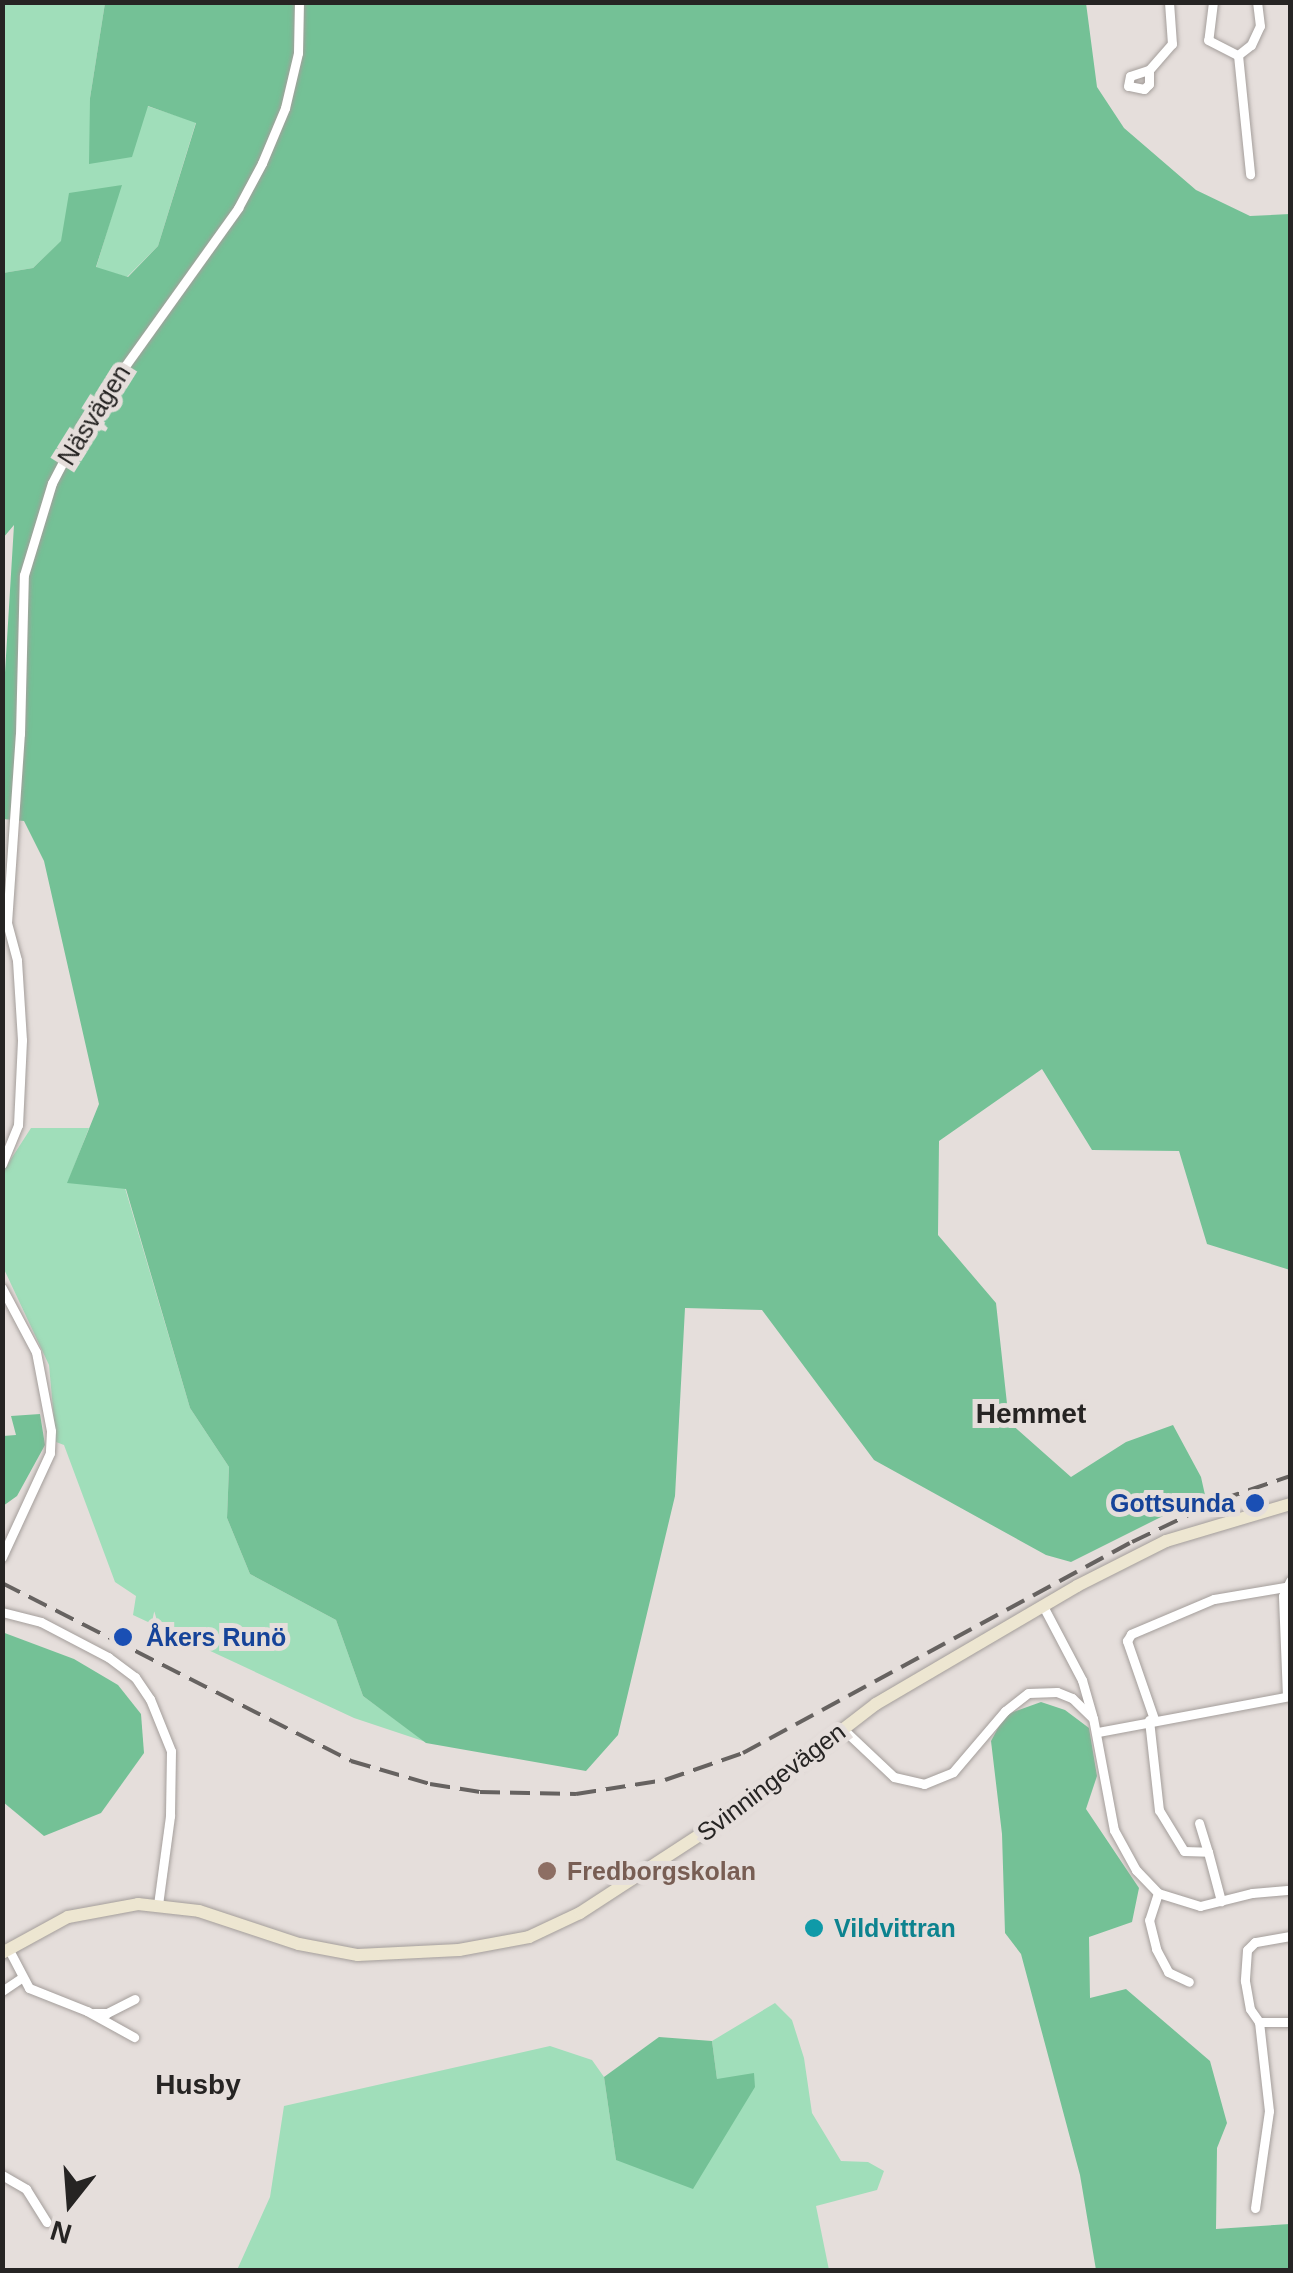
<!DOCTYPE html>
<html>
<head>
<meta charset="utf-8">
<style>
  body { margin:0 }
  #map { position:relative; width:1293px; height:2273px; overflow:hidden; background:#e5dedb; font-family:Arial,sans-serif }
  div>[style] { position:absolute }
  .green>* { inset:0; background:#a0deba }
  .forest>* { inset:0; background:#74c196 }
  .roads { filter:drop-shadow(0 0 2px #a49e9b) drop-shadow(0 0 2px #a49e9b) }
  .minor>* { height:9px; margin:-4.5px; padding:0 4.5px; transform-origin:4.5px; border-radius:4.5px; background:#fff }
  .secondary>* { height:12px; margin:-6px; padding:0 6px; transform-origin:6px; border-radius:6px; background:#ede6d1 }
  .rail>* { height:4px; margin-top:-2px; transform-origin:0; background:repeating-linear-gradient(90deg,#666260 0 20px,transparent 0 30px) }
  .dots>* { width:28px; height:28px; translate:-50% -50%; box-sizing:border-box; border:5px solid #e5dedb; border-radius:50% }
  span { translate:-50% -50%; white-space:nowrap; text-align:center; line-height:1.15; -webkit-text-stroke:10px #e5dedb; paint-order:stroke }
  .street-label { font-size:25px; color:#262423 }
  .transit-label { font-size:25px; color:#164399; font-weight:700 }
  .right { translate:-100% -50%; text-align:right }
  .left { translate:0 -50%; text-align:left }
  .education-label { font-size:25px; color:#785e54; font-weight:700 }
  .culture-label { font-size:25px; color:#0d838f; font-weight:700 }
  .neighbourhood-label { font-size:28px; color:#262423; font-weight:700 }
  .frame { position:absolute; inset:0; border:5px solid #262423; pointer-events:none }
  .north { position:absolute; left:20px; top:2153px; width:100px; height:100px; -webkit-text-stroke:8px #e5dedb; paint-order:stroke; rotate:197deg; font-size:28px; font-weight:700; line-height:40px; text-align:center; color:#262423 }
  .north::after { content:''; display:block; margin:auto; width:35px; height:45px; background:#262423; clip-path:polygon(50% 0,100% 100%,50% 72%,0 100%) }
</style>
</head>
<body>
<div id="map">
  <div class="green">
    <i style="clip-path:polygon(2px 3px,105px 3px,90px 98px,147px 106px,196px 122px,158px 246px,127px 277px,96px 268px,121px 185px,33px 268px,3px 273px)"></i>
    <i style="clip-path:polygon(31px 1128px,89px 1128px,68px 1182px,125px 1188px,190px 1408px,229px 1467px,227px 1518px,250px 1574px,336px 1620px,363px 1696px,426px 1742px,354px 1718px,133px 1615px,136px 1596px,115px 1582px,64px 1445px,56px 1442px,49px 1365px,3px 1267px,2px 1173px)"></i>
    <i style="clip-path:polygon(775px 2003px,792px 2020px,804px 2058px,812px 2113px,841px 2161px,868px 2162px,884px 2171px,877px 2190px,816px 2206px,829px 2270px,237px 2270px,270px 2197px,284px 2106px,550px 2046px,592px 2060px,604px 2077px,616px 2160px,717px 2079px,712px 2041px)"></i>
  </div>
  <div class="forest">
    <i style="clip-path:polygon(105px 3px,1086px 3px,1097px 87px,1124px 128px,1196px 190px,1250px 216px,1290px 214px,1290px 1270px,1207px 1244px,1179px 1151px,1092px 1150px,1042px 1069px,939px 1141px,938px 1235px,996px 1303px,1009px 1422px,1071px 1477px,1126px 1442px,1173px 1425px,1201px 1477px,1205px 1495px,1071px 1562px,1046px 1555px,874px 1460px,762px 1310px,685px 1308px,675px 1496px,618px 1735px,586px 1771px,426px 1743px,363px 1696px,336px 1620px,250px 1574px,227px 1518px,229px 1467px,190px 1408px,126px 1189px,67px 1183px,99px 1104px,44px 861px,24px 821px,3px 819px,3px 705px,14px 525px,3px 538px,3px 273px,33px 268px,61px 241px,69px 193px,122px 185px,96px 267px,128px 277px,158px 246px,196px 123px,148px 106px,132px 157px,89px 164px,90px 98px)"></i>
    <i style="clip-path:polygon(40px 1414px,45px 1445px,17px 1496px,3px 1506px,3px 1436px,16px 1435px,11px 1416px)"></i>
    <i style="clip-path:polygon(2px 1632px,74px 1659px,118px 1685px,141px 1714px,144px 1753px,101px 1813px,44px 1836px,3px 1802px)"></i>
    <i style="clip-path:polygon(1041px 1702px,1065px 1710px,1089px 1728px,1097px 1776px,1086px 1809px,1139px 1888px,1132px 1922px,1089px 1937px,1090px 1998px,1126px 1989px,1210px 2061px,1227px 2123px,1217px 2148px,1216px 2229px,1290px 2224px,1290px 2270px,1096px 2270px,1080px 2175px,1021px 1954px,1005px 1933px,1002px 1834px,991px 1741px,1005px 1715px)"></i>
    <i style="clip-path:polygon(659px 2037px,712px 2041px,717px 2079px,754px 2073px,755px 2087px,693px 2189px,616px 2160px,604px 2077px)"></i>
  </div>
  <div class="roads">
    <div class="minor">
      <i style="left:1213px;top:2px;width:38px;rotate:97deg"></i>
      <i style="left:1208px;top:40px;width:34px;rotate:27deg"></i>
      <i style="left:1238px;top:55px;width:16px;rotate:-38deg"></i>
      <i style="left:1251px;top:45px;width:21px;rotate:-65deg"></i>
      <i style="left:1260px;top:26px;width:24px;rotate:-97deg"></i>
      <i style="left:1238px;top:55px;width:120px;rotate:84.2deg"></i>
      <i style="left:1149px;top:70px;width:14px;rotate:90deg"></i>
      <i style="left:1149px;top:84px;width:7px;rotate:135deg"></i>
      <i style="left:1144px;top:89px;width:16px;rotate:-169deg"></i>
      <i style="left:1128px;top:86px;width:10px;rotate:-79deg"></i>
      <i style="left:1130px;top:76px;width:20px;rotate:-18deg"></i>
      <i style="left:1149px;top:70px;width:35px;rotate:-49deg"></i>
      <i style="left:1172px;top:44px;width:42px;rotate:-94.1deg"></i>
      <i style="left:2px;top:1164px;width:42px;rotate:-67.7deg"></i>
      <i style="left:18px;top:1125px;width:85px;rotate:-87.3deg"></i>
      <i style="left:22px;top:1040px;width:80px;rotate:-93.6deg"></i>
      <i style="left:17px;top:960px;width:38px;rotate:-105deg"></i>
      <i style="left:7px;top:923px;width:189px;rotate:-86.1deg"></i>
      <i style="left:20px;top:734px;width:159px;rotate:-88.6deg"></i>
      <i style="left:24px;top:575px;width:96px;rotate:-73.1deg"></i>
      <i style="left:52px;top:483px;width:61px;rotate:-62.6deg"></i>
      <i style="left:80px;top:429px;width:272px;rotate:-54.4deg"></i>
      <i style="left:238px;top:208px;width:51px;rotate:-61.9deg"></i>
      <i style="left:262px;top:163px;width:60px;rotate:-67.3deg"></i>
      <i style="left:285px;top:108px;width:57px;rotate:-76.7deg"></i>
      <i style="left:298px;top:53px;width:51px;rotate:-88.9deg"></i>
      <i style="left:2px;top:1288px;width:72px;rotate:62deg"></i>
      <i style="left:36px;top:1352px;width:80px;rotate:79.2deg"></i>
      <i style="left:51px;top:1431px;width:22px;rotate:93deg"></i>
      <i style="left:50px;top:1453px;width:115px;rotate:114.8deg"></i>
      <i style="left:1043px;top:1606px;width:84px;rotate:62.2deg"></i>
      <i style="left:1082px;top:1680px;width:37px;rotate:74deg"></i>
      <i style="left:2px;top:1612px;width:40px;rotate:14.4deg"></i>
      <i style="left:41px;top:1622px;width:76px;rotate:27.6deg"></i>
      <i style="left:108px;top:1657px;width:34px;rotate:37deg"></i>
      <i style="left:135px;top:1677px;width:27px;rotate:56deg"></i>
      <i style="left:150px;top:1699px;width:56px;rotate:68deg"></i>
      <i style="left:171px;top:1751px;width:65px;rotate:90.9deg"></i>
      <i style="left:170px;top:1816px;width:90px;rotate:97.7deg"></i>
      <i style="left:1287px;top:1696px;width:100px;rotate:-92.3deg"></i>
      <i style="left:1283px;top:1596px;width:17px;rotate:-65deg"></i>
      <i style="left:1154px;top:1719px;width:83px;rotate:-109.1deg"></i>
      <i style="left:1127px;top:1641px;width:8px;rotate:-60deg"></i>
      <i style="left:1131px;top:1634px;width:90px;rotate:-22.9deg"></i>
      <i style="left:1214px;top:1599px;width:72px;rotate:-9.6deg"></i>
      <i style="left:1149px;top:1720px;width:91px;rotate:83.7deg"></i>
      <i style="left:1159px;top:1810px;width:48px;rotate:58.6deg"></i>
      <i style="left:1184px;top:1851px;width:24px;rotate:2deg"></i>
      <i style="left:1208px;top:1852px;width:51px;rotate:75.1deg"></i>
      <i style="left:842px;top:1728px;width:71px;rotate:43.3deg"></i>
      <i style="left:894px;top:1777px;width:31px;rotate:13deg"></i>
      <i style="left:924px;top:1784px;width:31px;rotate:-22deg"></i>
      <i style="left:953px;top:1772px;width:80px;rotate:-49.6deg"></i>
      <i style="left:1005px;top:1711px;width:29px;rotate:-38deg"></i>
      <i style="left:1028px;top:1693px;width:29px;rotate:-2deg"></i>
      <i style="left:1057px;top:1692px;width:16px;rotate:22deg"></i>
      <i style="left:1072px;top:1698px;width:29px;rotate:44deg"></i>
      <i style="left:1093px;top:1718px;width:114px;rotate:79.4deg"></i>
      <i style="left:1114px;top:1830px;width:46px;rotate:61.2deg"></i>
      <i style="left:1136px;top:1870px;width:32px;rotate:46deg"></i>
      <i style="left:1158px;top:1893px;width:44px;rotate:17.2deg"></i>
      <i style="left:1200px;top:1906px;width:54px;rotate:-14deg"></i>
      <i style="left:1252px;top:1893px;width:38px;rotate:-5deg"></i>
      <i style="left:1098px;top:1732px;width:195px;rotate:-10.6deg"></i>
      <i style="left:1199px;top:1823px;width:30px;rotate:73deg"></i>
      <i style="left:1158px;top:1893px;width:28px;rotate:108deg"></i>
      <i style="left:1149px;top:1920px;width:30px;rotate:76deg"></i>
      <i style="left:1156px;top:1949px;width:26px;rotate:62deg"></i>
      <i style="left:1168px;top:1972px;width:23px;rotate:25deg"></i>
      <i style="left:1290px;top:1936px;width:36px;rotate:170deg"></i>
      <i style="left:1255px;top:1942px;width:11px;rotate:135deg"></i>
      <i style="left:1247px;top:1950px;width:31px;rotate:94deg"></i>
      <i style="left:1245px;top:1981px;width:28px;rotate:80deg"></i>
      <i style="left:1250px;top:2009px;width:16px;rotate:55deg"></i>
      <i style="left:1259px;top:2022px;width:31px"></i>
      <i style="left:8px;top:1948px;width:45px;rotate:62.3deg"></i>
      <i style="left:29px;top:1988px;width:62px;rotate:21.6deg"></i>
      <i style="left:87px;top:2011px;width:54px;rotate:29deg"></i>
      <i style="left:2px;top:1991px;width:23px;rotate:-34deg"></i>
      <i style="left:94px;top:2013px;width:13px"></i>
      <i style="left:107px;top:2013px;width:31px;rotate:-27deg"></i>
      <i style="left:2px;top:2175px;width:28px;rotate:30deg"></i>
      <i style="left:26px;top:2189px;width:39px;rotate:58deg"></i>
      <i style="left:1255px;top:2208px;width:98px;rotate:-81.8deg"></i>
      <i style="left:1269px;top:2111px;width:90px;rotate:-96.4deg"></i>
    </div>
    <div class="secondary">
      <i style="left:2px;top:1953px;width:75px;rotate:-28.6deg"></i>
      <i style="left:68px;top:1917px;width:71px;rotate:-10.5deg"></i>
      <i style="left:138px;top:1904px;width:61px;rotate:6.5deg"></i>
      <i style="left:199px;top:1911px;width:105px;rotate:18.3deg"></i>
      <i style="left:299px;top:1944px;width:60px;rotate:10.6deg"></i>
      <i style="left:358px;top:1955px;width:101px;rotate:-2.8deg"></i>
      <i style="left:459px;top:1950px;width:71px;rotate:-10.5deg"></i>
      <i style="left:529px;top:1937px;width:56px;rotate:-25.2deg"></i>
      <i style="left:580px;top:1913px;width:192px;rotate:-33.1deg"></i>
      <i style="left:741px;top:1808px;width:170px;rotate:-37.6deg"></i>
      <i style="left:876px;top:1704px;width:233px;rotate:-30.4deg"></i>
      <i style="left:1077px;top:1586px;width:100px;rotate:-26.8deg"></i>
      <i style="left:1166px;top:1541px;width:129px;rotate:-16.6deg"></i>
    </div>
  </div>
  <div class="rail">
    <i style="left:2px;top:1583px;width:392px;rotate:27deg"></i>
    <i style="left:351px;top:1761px;width:82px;rotate:16.2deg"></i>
    <i style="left:430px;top:1784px;width:51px;rotate:9.1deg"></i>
    <i style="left:480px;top:1792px;width:96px;rotate:1.2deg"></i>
    <i style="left:576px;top:1794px;width:90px;rotate:-8.9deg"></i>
    <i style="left:665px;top:1780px;width:83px;rotate:-19.1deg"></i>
    <i style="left:743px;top:1753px;width:443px;rotate:-28.5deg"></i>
    <i style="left:1132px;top:1542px;width:98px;rotate:-25.5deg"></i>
    <i style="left:1220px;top:1500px;width:74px;rotate:-18.9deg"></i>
  </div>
  <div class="dots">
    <i style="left:1255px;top:1503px;background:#1a4fb4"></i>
    <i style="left:123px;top:1637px;background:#1a4fb4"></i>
    <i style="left:547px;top:1871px;background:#8d6e63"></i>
    <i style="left:814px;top:1928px;background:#0f9aa8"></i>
  </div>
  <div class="street-label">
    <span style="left:94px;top:415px;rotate:-58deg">Näsvägen</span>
    <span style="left:771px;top:1782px;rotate:-37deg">Svinningevägen</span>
  </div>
  <div class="transit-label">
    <span class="right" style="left:1235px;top:1503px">Gottsunda</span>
    <span class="left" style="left:146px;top:1637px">Åkers Runö</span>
  </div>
  <div class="education-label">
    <span class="left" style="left:567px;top:1871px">Fredborgskolan</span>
  </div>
  <div class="culture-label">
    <span class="left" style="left:834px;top:1928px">Vildvittran</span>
  </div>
  <div class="neighbourhood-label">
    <span style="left:1031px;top:1414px">Hemmet</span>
    <span style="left:198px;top:2085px">Husby</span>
  </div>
  <div class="frame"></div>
  <div class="north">N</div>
</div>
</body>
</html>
